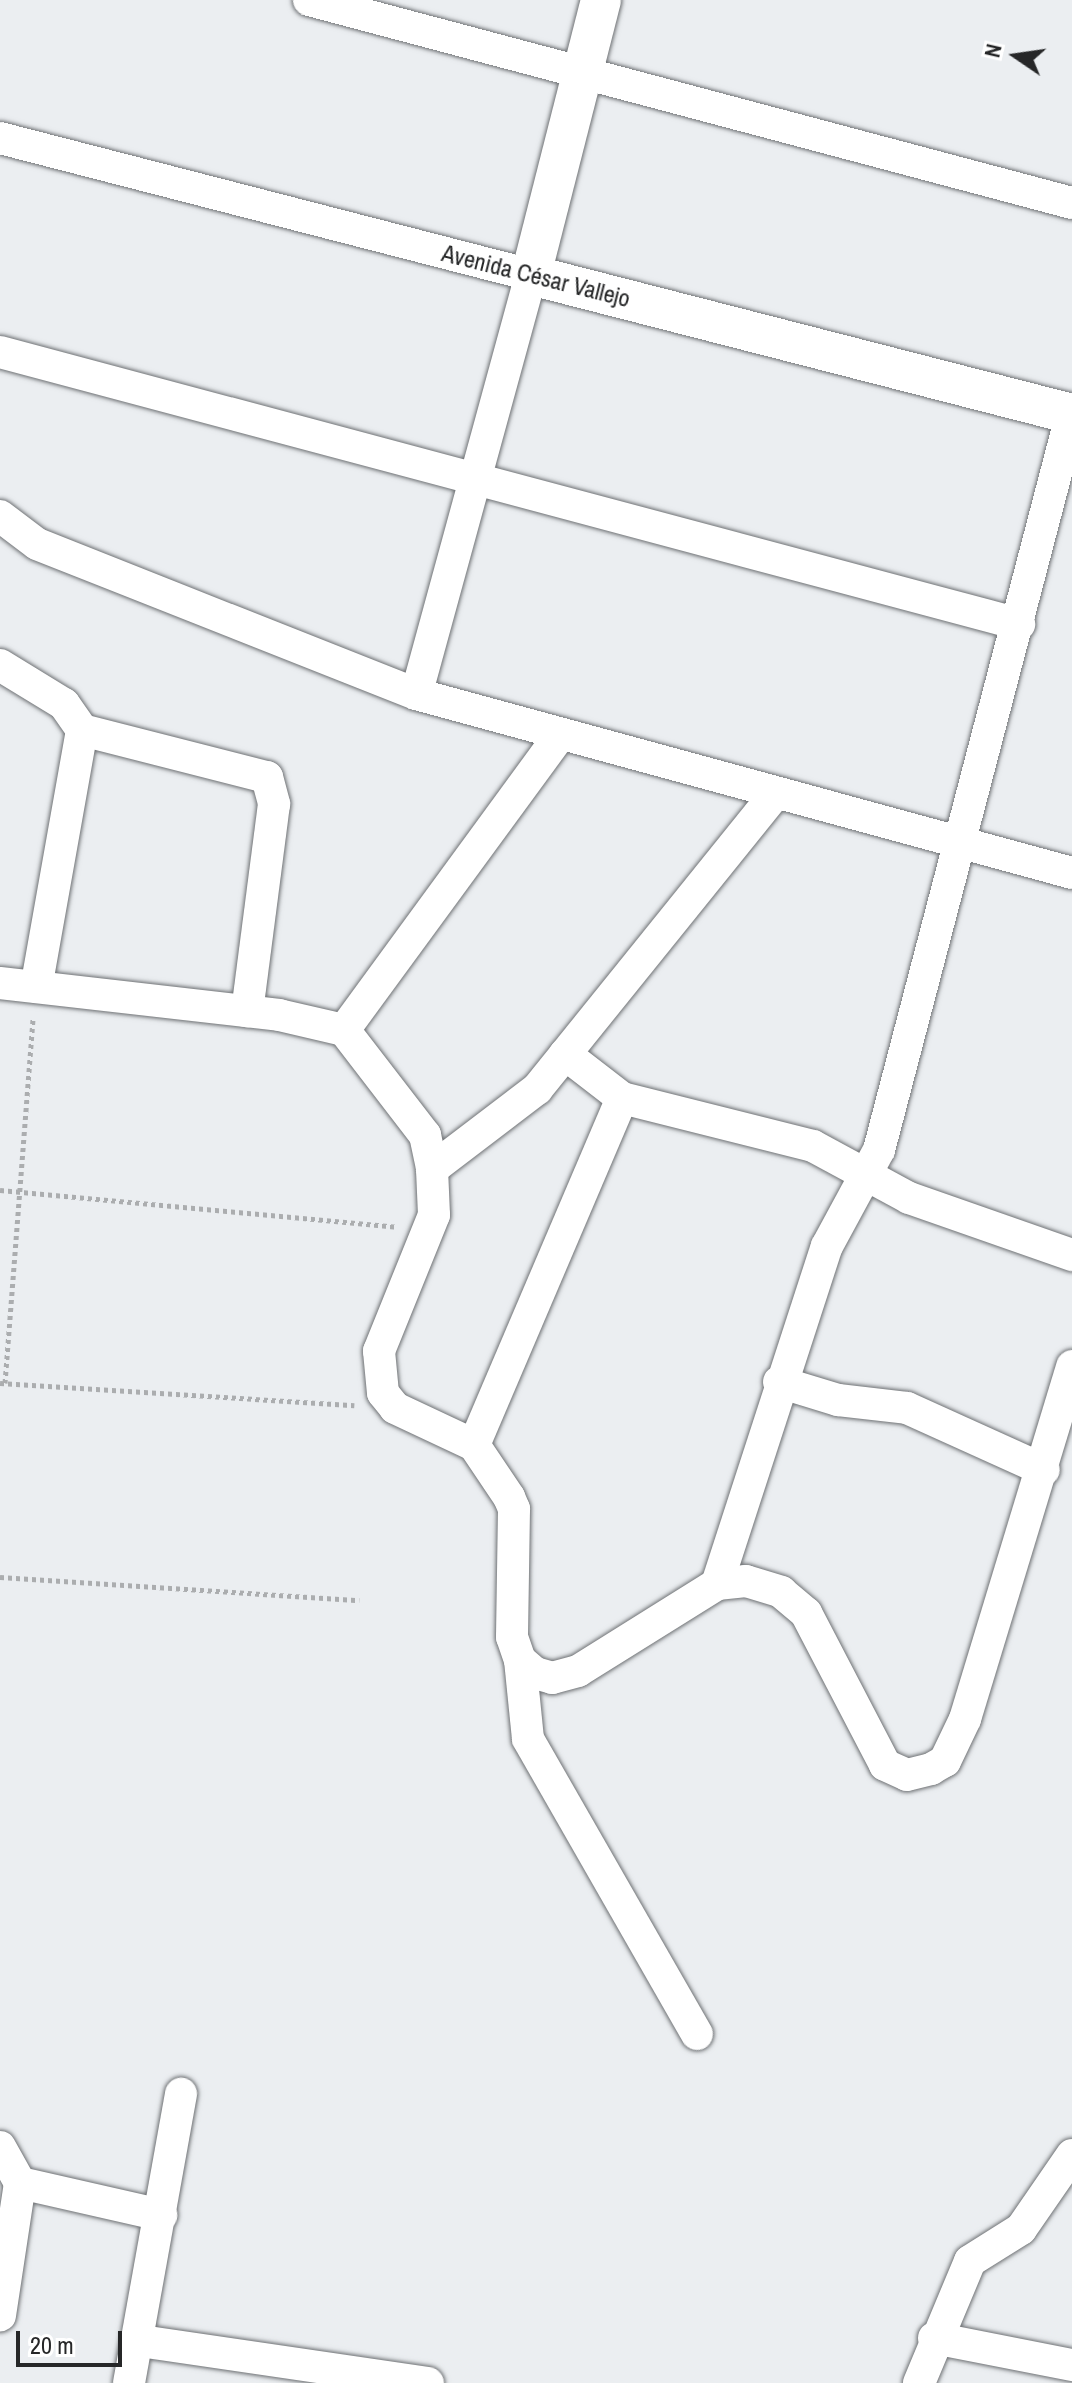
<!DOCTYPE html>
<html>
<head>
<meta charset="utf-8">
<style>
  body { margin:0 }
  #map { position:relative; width:1072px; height:2383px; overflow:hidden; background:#ebeef1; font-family:"Archivo Narrow",sans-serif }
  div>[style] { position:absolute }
  .path>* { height:5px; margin-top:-2.5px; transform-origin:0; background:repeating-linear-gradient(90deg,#abadaf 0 4px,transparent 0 8px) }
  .roads { filter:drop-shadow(0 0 2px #6e7174) drop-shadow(0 0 2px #6e7174) }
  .minor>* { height:32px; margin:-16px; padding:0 16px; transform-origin:16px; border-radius:16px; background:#fff }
  .tertiary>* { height:40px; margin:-20px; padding:0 20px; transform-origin:20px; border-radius:20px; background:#fff }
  span { translate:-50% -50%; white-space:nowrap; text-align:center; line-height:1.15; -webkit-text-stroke:8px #fff; paint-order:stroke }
  .street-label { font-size:24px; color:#262728 }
  .north { position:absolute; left:976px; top:16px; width:80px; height:80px; -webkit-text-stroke:6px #fff; paint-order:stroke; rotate:283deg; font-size:22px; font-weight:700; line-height:32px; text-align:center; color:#262728 }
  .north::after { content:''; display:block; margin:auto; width:28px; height:36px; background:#262728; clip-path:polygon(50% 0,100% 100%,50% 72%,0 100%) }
  .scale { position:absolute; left:16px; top:2331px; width:106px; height:36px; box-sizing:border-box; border:4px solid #262728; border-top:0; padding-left:10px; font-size:24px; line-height:28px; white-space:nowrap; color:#262728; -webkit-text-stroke:6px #fff; paint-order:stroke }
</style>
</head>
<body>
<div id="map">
  <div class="path">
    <i style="left:0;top:1190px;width:398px;rotate:5.3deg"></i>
    <i style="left:0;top:1383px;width:355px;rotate:3.6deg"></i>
    <i style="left:5px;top:1383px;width:366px;rotate:-85.6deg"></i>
    <i style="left:0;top:1577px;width:360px;rotate:3.7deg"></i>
  </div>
  <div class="roads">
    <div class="minor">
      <i style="left:309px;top:0;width:790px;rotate:14.9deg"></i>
      <i style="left:0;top:138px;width:548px;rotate:14.47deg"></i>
      <i style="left:531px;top:275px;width:434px;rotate:105.3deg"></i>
      <i style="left:0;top:352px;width:1055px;rotate:14.95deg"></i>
      <i style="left:0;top:516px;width:46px;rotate:37.1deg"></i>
      <i style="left:37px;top:544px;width:408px;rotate:21.6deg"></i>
      <i style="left:416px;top:694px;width:680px;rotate:15.26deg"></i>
      <i style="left:0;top:665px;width:75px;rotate:31.4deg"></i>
      <i style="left:64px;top:704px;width:32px;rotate:55deg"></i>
      <i style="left:82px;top:730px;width:261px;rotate:100.1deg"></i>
      <i style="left:82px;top:730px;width:191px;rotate:14.3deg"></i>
      <i style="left:267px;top:777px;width:28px;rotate:75deg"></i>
      <i style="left:274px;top:804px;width:209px;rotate:97.4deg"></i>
      <i style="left:0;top:983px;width:281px;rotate:6.5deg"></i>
      <i style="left:279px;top:1015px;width:67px;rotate:13deg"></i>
      <i style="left:344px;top:1030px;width:133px;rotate:52.4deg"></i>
      <i style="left:425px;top:1135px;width:35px;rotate:78deg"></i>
      <i style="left:432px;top:1169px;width:46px;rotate:87.5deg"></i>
      <i style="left:434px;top:1215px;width:147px;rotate:112deg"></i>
      <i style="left:379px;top:1351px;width:42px;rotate:84.6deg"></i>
      <i style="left:383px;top:1393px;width:19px;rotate:51deg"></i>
      <i style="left:395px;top:1408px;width:87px;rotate:25.1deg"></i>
      <i style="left:474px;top:1445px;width:63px;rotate:56.1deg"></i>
      <i style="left:509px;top:1497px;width:13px;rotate:67deg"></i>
      <i style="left:514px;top:1509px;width:128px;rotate:90.9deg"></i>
      <i style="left:512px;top:1637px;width:24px;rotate:71deg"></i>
      <i style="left:520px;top:1660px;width:20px;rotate:41deg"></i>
      <i style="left:535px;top:1673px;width:18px;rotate:16deg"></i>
      <i style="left:552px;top:1678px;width:27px;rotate:-15deg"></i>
      <i style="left:578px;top:1671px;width:164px;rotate:-32deg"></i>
      <i style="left:717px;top:1584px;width:29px;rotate:-6deg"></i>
      <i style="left:746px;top:1581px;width:37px;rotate:17deg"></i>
      <i style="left:781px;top:1592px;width:33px;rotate:40deg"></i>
      <i style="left:806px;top:1613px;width:171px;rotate:62.5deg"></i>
      <i style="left:885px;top:1765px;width:24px;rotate:24deg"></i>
      <i style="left:907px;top:1775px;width:25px;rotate:-14deg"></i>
      <i style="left:931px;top:1769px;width:16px;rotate:-30deg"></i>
      <i style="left:945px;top:1761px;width:47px;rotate:-64.5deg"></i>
      <i style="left:965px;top:1719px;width:369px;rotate:-73.1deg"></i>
      <i style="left:344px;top:1030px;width:366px;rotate:-53.8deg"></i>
      <i style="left:565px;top:1054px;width:72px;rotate:37.7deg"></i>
      <i style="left:622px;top:1098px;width:197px;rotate:14.1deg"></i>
      <i style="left:813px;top:1146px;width:109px;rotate:28.4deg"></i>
      <i style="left:909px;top:1198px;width:173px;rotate:19.3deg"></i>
      <i style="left:432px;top:1169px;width:132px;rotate:-37.3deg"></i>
      <i style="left:537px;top:1089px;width:380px;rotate:-51.1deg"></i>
      <i style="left:779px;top:1382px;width:62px;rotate:17deg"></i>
      <i style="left:838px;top:1400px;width:69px;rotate:6.6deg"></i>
      <i style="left:907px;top:1408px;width:150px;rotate:24.3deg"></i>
      <i style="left:474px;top:1445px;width:377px;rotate:-66.9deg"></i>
      <i style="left:717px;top:1584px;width:355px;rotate:-72deg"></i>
      <i style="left:827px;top:1246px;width:109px;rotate:-61.6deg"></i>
      <i style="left:879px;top:1150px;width:763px;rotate:-75.34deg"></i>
      <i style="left:520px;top:1660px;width:79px;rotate:84.2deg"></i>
      <i style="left:528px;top:1739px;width:340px;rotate:60.2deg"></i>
      <i style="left:0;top:2147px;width:41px;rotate:60.9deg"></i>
      <i style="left:20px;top:2183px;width:134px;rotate:98.6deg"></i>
      <i style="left:20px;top:2183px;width:145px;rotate:12.8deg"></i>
      <i style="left:934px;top:2338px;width:141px;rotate:11.1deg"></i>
      <i style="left:140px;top:2341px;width:291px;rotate:8.3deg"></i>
      <i style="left:129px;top:2383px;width:294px;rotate:-79.8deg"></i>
      <i style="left:919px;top:2383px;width:132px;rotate:-67.3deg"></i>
      <i style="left:970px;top:2261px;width:60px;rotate:-32.1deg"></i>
      <i style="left:1021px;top:2229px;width:90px;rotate:-55.4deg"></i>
    </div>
    <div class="tertiary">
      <i style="left:601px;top:0;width:284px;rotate:104.3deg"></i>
      <i style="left:531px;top:275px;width:559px;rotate:14.41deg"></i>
    </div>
  </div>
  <div class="street-label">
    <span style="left:536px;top:276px;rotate:14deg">Avenida César Vallejo</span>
  </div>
  <div class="north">N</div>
  <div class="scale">20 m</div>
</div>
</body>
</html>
